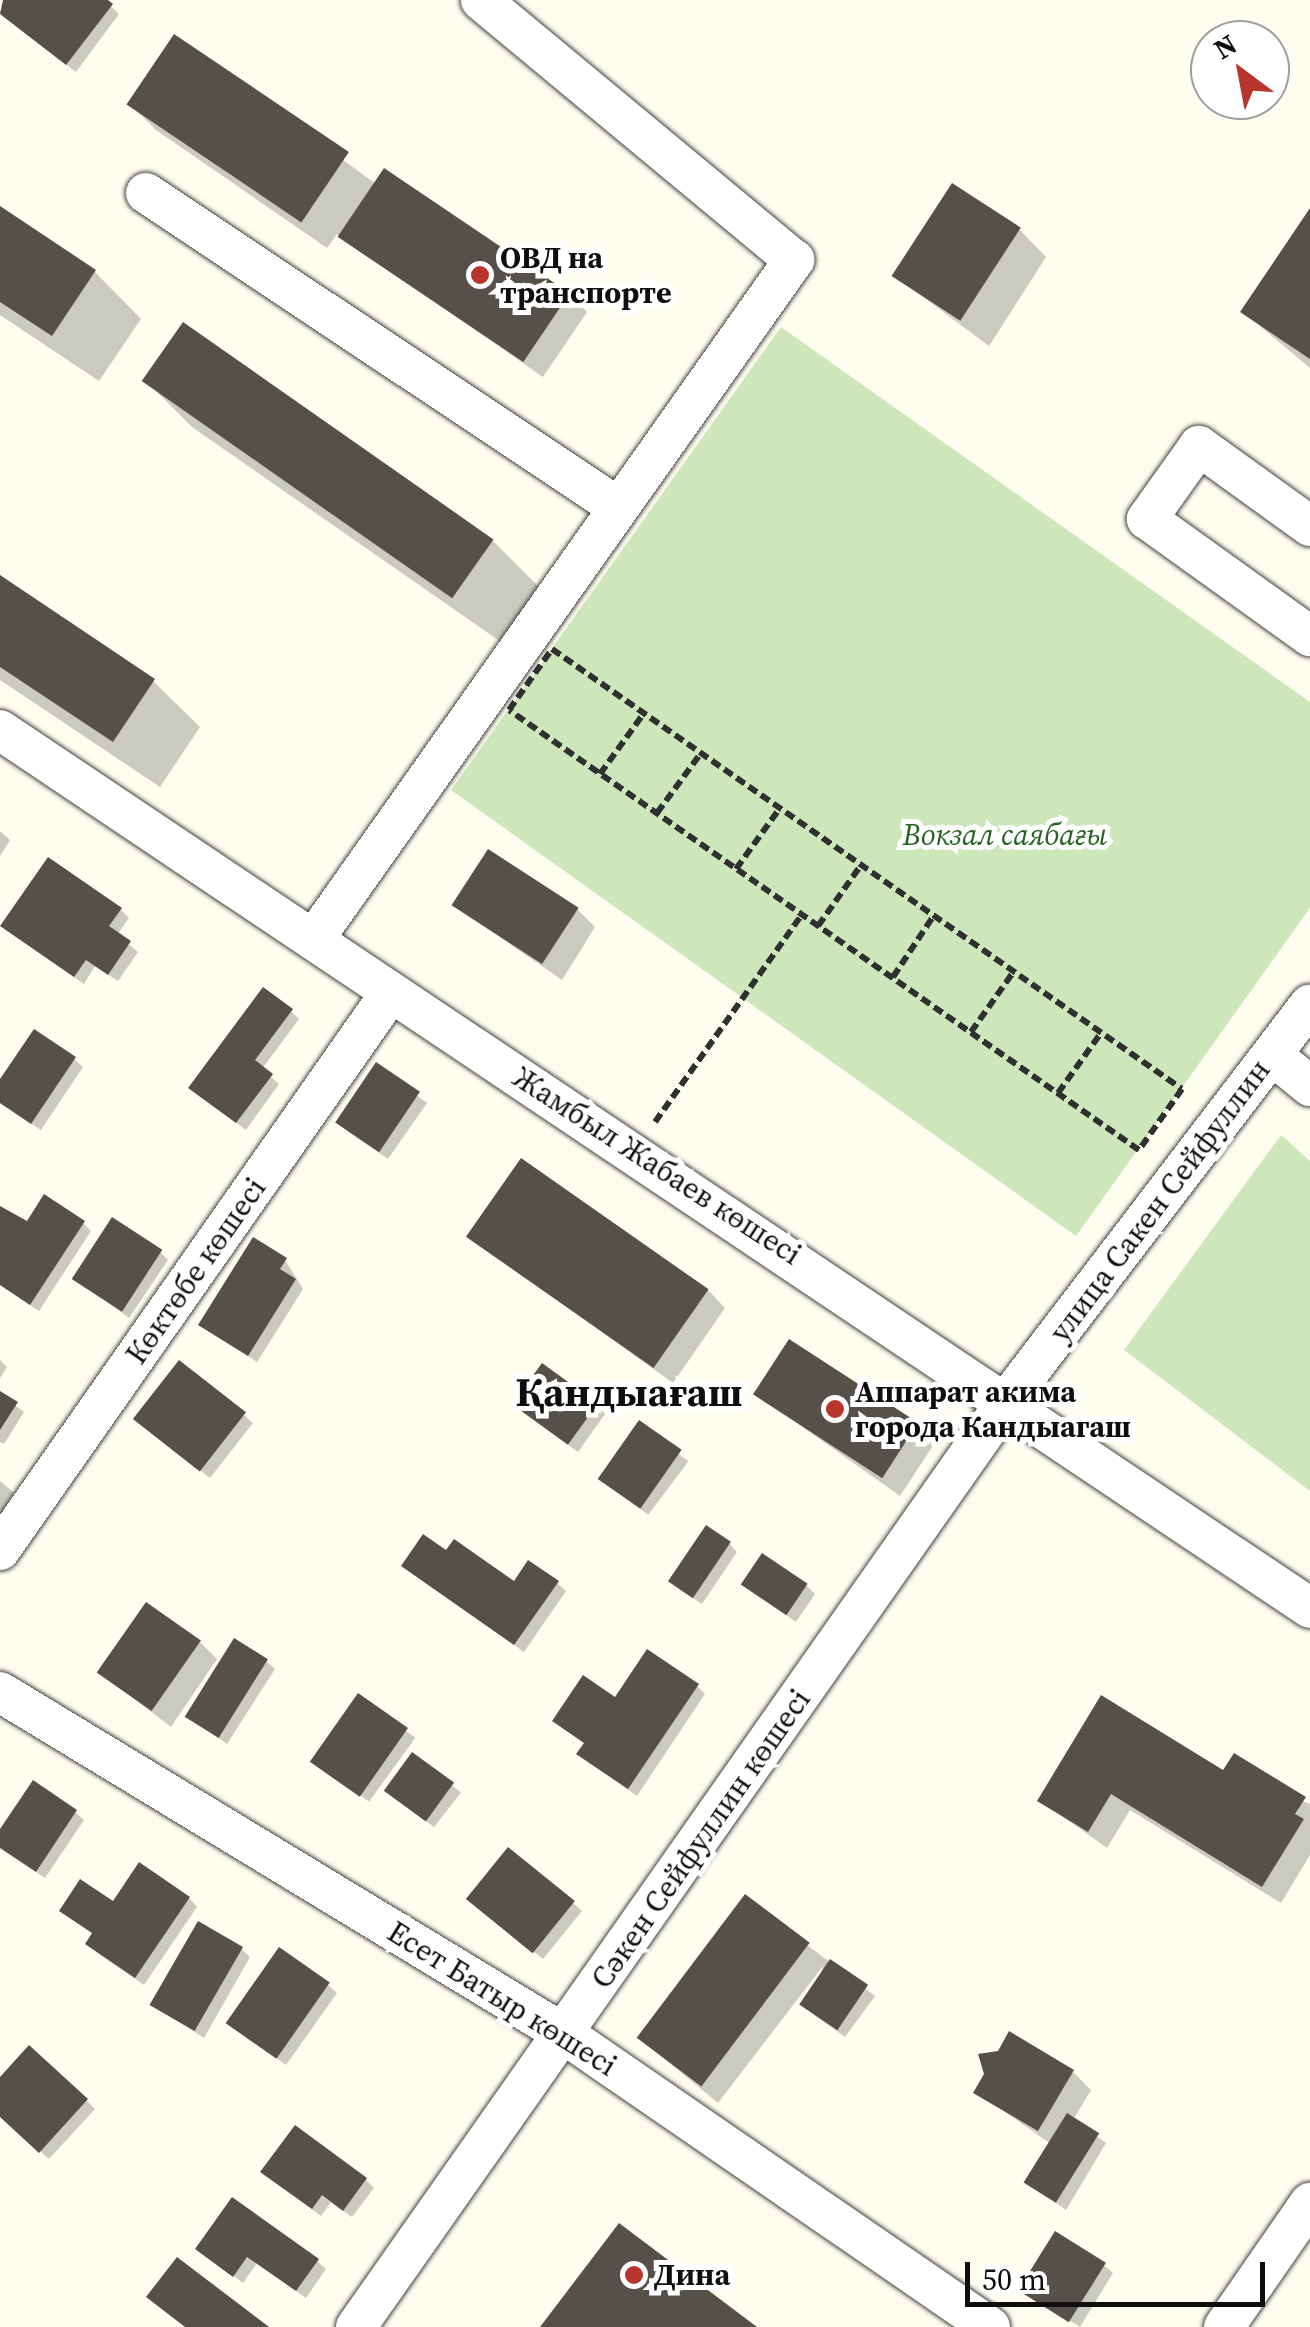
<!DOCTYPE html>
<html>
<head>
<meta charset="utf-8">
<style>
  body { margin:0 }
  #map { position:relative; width:1310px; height:2327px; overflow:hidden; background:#fefdef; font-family:"Source Serif 4",serif }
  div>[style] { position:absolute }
  .green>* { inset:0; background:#cde7ba }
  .shadow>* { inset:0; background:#0003; transform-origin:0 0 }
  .building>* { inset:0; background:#56504b; transform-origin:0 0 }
  .path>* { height:6px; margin-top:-3px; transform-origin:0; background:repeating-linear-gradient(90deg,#303030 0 10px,transparent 0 15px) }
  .roads { filter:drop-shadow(0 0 2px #414141) drop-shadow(0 0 2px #414141) }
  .minor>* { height:40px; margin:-20px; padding:0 20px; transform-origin:20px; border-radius:20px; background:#fff }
  .dots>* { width:28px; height:28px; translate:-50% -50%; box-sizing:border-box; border:5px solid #fff; border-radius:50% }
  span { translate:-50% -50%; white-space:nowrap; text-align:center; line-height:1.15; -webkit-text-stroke:10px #fff; paint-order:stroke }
  .poi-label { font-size:30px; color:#0e0e0e; font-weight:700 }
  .left { translate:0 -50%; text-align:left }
  .park-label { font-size:30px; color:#276321; font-style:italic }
  .street-label { font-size:30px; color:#0e0e0e }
  .district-label { font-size:40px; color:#0e0e0e; font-weight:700 }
  .north { position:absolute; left:1190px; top:20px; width:100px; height:100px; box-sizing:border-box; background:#fff; border:2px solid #9f9f9f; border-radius:50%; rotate:328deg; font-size:28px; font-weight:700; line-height:40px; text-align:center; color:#0e0e0e }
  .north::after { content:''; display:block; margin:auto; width:35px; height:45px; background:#b8352c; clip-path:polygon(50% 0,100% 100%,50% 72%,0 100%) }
  .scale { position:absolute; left:965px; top:2262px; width:300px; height:45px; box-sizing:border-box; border:5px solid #0e0e0e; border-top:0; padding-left:12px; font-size:30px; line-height:35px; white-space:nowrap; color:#0e0e0e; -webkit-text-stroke:8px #fff; paint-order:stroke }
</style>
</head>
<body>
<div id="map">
  <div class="green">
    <i style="clip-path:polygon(781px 327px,1310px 702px,1310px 908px,1076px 1236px,451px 790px)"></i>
    <i style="clip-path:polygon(1281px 1135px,1310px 1161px,1310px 1491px,1124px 1350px)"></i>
  </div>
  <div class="shadow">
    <i style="clip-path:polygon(6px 0,104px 0,119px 14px,76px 72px,0 12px)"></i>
    <i style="clip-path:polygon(175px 37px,376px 184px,569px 294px,587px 312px,543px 377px,337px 234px,327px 248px,156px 130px,129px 103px)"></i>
    <i style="clip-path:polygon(0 209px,95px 272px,141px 319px,99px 381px,0 315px)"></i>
    <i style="clip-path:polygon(1310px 212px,1310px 368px,1243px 312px)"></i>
    <i style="clip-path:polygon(1020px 230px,1046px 257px,989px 346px,895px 276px)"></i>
    <i style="clip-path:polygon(184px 326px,493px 541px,539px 587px,501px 642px,192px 427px,145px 380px)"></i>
    <i style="clip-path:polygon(0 578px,153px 681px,200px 727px,160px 787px,0 680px)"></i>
    <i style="clip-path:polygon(0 831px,10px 840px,0 856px)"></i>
    <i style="clip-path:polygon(455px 906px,577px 909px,595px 927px,562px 980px)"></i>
    <i style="clip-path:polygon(121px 910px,129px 918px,117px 935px,138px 952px,118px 981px,95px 966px,84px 984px,12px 934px)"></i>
    <i style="clip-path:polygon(291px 1011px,299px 1019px,262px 1069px,279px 1084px,246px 1130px,200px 1096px)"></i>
    <i style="clip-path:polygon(74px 1059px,83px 1067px,41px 1130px,0 1103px,0 1083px)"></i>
    <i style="clip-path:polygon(377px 1066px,427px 1103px,388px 1159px,347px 1131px)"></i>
    <i style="clip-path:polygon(0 1210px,28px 1224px,83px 1223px,91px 1231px,39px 1311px,0 1285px)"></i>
    <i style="clip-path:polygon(470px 1237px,708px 1290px,725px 1308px,673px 1383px)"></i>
    <i style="clip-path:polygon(160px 1252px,168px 1260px,129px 1318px,74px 1278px)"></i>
    <i style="clip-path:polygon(285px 1260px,303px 1289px,257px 1362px,201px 1324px)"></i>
    <i style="clip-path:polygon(0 1360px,7px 1367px,0 1378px)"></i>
    <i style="clip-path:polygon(0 1394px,24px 1412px,4px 1444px,0 1442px)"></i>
    <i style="clip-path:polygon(756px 1394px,916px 1426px,934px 1444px,900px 1496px)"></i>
    <i style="clip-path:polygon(597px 1406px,605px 1414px,578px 1452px,523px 1412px)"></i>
    <i style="clip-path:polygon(244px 1415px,253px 1423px,210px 1478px,144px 1427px)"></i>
    <i style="left:639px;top:1424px;width:62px;height:67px;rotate:37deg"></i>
    <i style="clip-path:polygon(0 1481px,14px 1493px,0 1515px)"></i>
    <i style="clip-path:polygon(729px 1543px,737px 1552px,702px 1604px,679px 1589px)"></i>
    <i style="clip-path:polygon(447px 1554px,515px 1584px,557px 1583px,566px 1591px,524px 1652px,404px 1566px)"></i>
    <i style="clip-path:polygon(744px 1585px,807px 1586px,815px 1594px,796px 1622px)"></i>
    <i style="clip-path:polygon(199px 1641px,217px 1659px,171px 1727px,101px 1673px)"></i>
    <i style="clip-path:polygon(266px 1661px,275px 1669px,227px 1744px,187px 1715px)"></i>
    <i style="clip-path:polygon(697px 1686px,705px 1694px,637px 1796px,588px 1762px,586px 1744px,555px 1721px)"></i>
    <i style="left:358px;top:1696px;width:71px;height:79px;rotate:36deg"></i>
    <i style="left:413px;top:1755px;width:61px;height:44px;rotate:38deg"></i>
    <i style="clip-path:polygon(1224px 1773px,1310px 1804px,1310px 1855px,1281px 1903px,1130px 1810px,1107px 1848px,1040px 1800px)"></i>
    <i style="clip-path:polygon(75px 1812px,84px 1820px,45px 1878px,0 1847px,0 1834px)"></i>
    <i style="clip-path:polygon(189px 1898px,197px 1907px,144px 1985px,96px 1952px,114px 1905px)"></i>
    <i style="clip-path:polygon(573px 1903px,582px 1911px,543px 1959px,478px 1907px)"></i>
    <i style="clip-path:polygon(807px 1945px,875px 1996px,845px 2037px,810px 2012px,823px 1966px,718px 2103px,638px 2037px)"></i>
    <i style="clip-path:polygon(241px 1949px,250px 1957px,204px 2038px,153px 2005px)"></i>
    <i style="clip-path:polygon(328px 1985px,337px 1993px,286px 2065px,229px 2023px)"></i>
    <i style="clip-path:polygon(1073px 2072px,1091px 2090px,1073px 2120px,1106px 2143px,1066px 2210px,1028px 2183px,1051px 2144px,976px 2092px)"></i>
    <i style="clip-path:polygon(0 2081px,87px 2101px,95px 2109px,49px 2159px,0 2115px)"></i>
    <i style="clip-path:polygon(272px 2180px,366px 2180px,374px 2188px,352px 2217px,331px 2202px,321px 2216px)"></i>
    <i style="clip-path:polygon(198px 2249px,317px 2261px,326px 2269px,306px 2298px,257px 2263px,243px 2283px)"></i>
    <i style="clip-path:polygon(1104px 2265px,1113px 2273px,1080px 2327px,1022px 2290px)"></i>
  </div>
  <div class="building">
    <i style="clip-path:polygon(3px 0,108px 0,113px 4px,66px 65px,0 14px)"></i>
    <i style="left:174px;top:34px;width:211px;height:85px;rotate:34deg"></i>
    <i style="left:384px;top:168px;width:224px;height:83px;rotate:34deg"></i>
    <i style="left:952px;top:183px;width:82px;height:111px;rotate:33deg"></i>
    <i style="clip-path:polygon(0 206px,96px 270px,52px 336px,0 302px)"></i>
    <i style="clip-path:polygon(1310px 208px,1310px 359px,1240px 312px)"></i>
    <i style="left:183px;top:322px;width:379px;height:72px;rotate:35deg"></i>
    <i style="clip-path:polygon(0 575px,155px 679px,113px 742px,0 667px)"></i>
    <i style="left:488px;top:849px;width:108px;height:67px;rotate:33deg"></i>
    <i style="clip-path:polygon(48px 857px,122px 908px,109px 926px,131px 941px,108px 975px,86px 960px,74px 977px,0 926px)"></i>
    <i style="clip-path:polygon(263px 987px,293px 1009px,255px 1060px,273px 1074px,236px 1123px,188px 1088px)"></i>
    <i style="clip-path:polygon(34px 1029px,76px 1057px,31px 1124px,0 1103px,0 1079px)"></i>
    <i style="left:376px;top:1062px;width:53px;height:73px;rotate:34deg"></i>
    <i style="left:521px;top:1158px;width:229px;height:96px;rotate:35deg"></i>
    <i style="clip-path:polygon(44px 1194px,85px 1221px,30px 1305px,0 1285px,0 1206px,27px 1221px)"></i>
    <i style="left:112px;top:1217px;width:60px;height:74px;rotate:33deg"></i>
    <i style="clip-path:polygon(253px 1237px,287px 1258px,280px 1269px,296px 1279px,248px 1356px,198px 1325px)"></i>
    <i style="left:789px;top:1339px;width:154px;height:66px;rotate:33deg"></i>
    <i style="left:179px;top:1360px;width:85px;height:75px;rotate:38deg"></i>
    <i style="left:542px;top:1363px;width:69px;height:51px;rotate:36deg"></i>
    <i style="clip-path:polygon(0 1391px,18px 1402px,0 1430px)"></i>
    <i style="left:639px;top:1420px;width:52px;height:72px;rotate:35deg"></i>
    <i style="left:706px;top:1525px;width:30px;height:68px;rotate:34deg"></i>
    <i style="clip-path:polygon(423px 1534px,446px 1550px,454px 1539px,514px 1581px,528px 1560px,559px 1581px,514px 1645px,401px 1566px)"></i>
    <i style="left:762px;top:1553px;width:55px;height:38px;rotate:34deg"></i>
    <i style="left:146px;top:1602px;width:67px;height:86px;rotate:35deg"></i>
    <i style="left:234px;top:1638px;width:40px;height:93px;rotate:32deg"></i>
    <i style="clip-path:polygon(647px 1649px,699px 1684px,628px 1789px,576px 1754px,584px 1743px,552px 1721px,583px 1675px,615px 1697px)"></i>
    <i style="left:358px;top:1693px;width:61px;height:84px;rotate:35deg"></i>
    <i style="clip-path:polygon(1101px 1695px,1223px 1770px,1234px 1753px,1306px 1797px,1295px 1814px,1304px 1819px,1262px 1887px,1111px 1794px,1088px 1832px,1037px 1801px)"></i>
    <i style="left:412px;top:1752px;width:52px;height:48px;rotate:36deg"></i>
    <i style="clip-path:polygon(33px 1780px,77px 1810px,36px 1872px,0 1848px,0 1829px)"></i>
    <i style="left:508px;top:1847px;width:86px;height:67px;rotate:39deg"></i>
    <i style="clip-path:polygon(139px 1862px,190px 1897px,135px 1978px,85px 1944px,92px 1933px,59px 1911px,80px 1879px,113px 1901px)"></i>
    <i style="left:745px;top:1894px;width:81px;height:180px;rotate:37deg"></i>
    <i style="left:198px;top:1921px;width:52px;height:97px;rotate:30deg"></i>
    <i style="left:279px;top:1947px;width:62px;height:93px;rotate:35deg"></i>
    <i style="left:830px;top:1959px;width:46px;height:55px;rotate:34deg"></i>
    <i style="clip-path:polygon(1009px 2031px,1074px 2070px,1038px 2131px,973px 2093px,984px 2074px,978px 2054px,998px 2051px)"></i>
    <i style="clip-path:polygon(29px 2045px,88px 2099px,39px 2153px,0 2117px,0 2077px)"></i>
    <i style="left:1067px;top:2113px;width:38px;height:82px;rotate:32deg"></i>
    <i style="clip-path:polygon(295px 2125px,367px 2178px,343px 2211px,322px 2195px,312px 2209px,260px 2172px)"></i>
    <i style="clip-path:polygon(232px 2197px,319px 2259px,296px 2291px,247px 2257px,233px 2277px,195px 2249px)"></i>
    <i style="clip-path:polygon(619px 2223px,757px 2327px,540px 2327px)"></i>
    <i style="left:1055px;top:2231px;width:60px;height:70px;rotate:32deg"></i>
    <i style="clip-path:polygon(177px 2257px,269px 2327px,185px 2327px,146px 2297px)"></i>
  </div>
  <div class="path">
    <i style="left:552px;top:649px;width:768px;rotate:34.93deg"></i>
    <i style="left:1182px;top:1089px;width:75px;rotate:125.2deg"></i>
    <i style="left:1139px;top:1150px;width:768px;rotate:-145.07deg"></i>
    <i style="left:509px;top:710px;width:75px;rotate:-54.8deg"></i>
    <i style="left:600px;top:774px;width:75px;rotate:-54.2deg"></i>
    <i style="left:657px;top:813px;width:74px;rotate:-53.7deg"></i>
    <i style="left:736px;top:869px;width:75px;rotate:-54.2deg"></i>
    <i style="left:818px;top:926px;width:75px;rotate:-54.8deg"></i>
    <i style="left:893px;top:977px;width:74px;rotate:-56.5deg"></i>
    <i style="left:971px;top:1032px;width:75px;rotate:-54.8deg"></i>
    <i style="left:1058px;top:1093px;width:74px;rotate:-54.4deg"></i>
    <i style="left:655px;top:1122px;width:255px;rotate:-54.7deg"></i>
  </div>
  <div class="roads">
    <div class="minor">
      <i style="left:146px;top:193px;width:568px;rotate:33.66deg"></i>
      <i style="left:1310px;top:526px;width:137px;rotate:-144.2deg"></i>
      <i style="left:1199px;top:446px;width:90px;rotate:125.5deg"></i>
      <i style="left:1147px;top:519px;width:201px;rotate:35.7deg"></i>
      <i style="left:0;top:730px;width:1577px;rotate:33.83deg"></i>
      <i style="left:314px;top:939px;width:832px;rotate:-54.74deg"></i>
      <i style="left:794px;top:260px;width:407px;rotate:-140.3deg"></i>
      <i style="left:1272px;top:1055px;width:49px;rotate:39.2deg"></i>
      <i style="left:0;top:1550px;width:681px;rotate:-54.98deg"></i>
      <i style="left:0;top:1692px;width:660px;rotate:31.23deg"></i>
      <i style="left:564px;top:2034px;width:517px;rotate:34.52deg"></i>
      <i style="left:356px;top:2327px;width:1136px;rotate:-54.9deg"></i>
      <i style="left:1009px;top:1398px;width:495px;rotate:-52.6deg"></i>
      <i style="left:1224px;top:2327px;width:151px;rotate:-55.3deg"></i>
    </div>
  </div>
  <div class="dots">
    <i style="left:480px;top:275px;background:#b8352c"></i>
    <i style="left:835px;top:1409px;background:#b8352c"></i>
    <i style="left:634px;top:2275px;background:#b8352c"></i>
  </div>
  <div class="poi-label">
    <span class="left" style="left:500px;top:275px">ОВД на<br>транспорте</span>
    <span class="left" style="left:855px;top:1409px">Аппарат акима<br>города Кандыагаш</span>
    <span class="left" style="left:654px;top:2275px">Дина</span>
  </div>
  <div class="park-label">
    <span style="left:1005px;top:835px">Вокзал саябағы</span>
  </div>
  <div class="street-label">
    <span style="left:657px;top:1166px;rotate:33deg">Жамбыл Жабаев көшесі</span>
    <span style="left:1160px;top:1201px;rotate:-53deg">улица Сакен Сейфуллин</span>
    <span style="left:196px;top:1271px;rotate:-55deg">Көктөбе көшесі</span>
    <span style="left:701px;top:1839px;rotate:-55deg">Сәкен Сейфуллин көшесі</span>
    <span style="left:502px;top:1999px;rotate:32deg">Есет Батыр көшесі</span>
  </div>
  <div class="district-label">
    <span style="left:629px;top:1392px">Қандыағаш</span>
  </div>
  <div class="north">N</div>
  <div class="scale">50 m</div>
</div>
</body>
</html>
